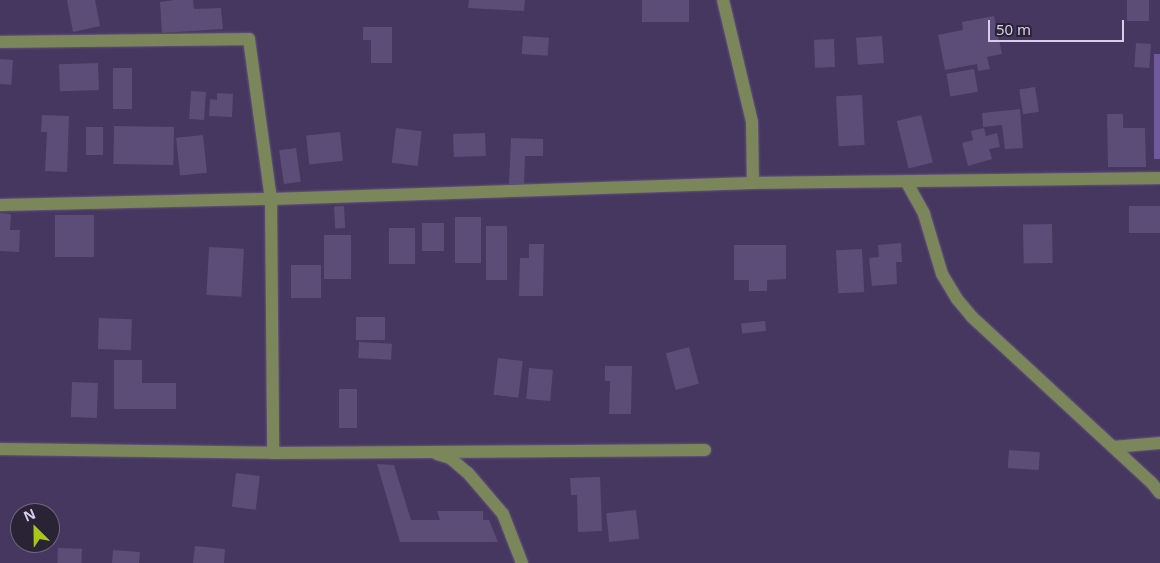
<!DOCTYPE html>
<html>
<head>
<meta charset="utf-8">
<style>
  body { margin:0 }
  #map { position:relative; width:1160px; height:563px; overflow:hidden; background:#463761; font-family:"Noto Sans",sans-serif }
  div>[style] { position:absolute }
  .green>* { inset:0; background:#71589b; transform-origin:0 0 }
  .building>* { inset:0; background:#5b4c78; transform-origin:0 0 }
  .roads { filter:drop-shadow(0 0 1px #63557c) drop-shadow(0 0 1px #63557c) }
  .minor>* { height:12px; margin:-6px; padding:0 6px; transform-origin:6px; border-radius:6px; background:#7c865b }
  span { translate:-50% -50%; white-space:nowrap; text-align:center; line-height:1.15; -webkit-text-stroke:4px #2a2336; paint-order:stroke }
  .north { position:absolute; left:10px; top:503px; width:50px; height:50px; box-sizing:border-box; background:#2a2336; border:1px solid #6f687e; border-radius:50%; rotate:337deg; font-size:14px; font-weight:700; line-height:20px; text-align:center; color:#d7cfe9 }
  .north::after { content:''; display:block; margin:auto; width:18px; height:22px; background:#abc716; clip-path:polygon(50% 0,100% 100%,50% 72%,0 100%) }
  .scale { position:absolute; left:988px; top:20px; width:136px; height:22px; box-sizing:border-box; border:2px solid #d7cfe9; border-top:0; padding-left:6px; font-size:15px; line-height:18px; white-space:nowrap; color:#d7cfe9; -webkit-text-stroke:4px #2a2336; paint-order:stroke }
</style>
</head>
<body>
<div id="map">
  <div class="green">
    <i style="left:1154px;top:54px;width:6px;height:105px"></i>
  </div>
  <div class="building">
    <i style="clip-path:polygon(67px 0,95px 0,100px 26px,73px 32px)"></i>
    <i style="clip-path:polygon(174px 0,193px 0,194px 9px,221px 8px,223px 29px,162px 33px,160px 2px)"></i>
    <i style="clip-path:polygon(469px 0,525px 0,524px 11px,468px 8px)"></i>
    <i style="left:642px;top:0;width:47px;height:22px"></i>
    <i style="left:1127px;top:0;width:22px;height:21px"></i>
    <i style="clip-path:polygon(994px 16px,1002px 54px,987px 57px,990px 69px,978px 71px,977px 64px,945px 70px,938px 35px,963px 30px,962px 22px)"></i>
    <i style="clip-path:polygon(363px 27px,392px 27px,392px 63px,371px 63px,371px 40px,363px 40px)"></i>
    <i style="left:523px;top:36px;width:26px;height:18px;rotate:4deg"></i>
    <i style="left:882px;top:36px;width:27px;height:26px;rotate:86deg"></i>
    <i style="left:834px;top:39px;width:28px;height:20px;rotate:88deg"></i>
    <i style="left:1136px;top:43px;width:15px;height:24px;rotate:4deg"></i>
    <i style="left:0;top:59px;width:13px;height:25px;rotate:4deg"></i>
    <i style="left:98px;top:63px;width:27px;height:39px;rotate:88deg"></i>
    <i style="left:132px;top:68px;width:41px;height:19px;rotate:90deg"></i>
    <i style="left:974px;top:69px;width:23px;height:28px;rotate:80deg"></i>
    <i style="left:1035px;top:87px;width:25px;height:16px;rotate:81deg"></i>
    <i style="left:191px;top:91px;width:15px;height:28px;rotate:4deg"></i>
    <i style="clip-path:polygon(217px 93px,233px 94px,232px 117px,209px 116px,210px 99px,217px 100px)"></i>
    <i style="left:862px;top:95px;width:50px;height:26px;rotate:87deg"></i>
    <i style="clip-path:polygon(1020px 109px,1023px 148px,1005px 149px,1002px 125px,983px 127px,982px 113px)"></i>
    <i style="clip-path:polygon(1107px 114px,1123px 114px,1123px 128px,1145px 128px,1146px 167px,1108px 167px)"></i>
    <i style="clip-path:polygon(42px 115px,69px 116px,67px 172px,45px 171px,47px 132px,41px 132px)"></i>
    <i style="left:921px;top:115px;width:49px;height:25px;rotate:76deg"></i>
    <i style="left:114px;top:126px;width:60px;height:38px;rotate:1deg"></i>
    <i style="left:86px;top:127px;width:17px;height:28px"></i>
    <i style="left:396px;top:128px;width:26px;height:35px;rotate:7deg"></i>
    <i style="clip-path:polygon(984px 128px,986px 136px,997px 133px,1000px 147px,989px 149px,992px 159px,968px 166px,962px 143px,973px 140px,971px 131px)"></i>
    <i style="left:340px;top:132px;width:29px;height:34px;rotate:84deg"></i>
    <i style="left:485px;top:133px;width:23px;height:32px;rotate:88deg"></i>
    <i style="left:203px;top:135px;width:38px;height:27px;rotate:84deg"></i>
    <i style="clip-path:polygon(511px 138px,543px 139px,543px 156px,525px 156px,524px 184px,509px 184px)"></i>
    <i style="left:296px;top:148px;width:34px;height:17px;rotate:82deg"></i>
    <i style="left:344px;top:206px;width:22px;height:10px;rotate:87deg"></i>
    <i style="left:1160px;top:206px;width:27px;height:31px;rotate:90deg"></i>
    <i style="clip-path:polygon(0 213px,11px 214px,10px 230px,20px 230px,19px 252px,0 251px)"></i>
    <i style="left:55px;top:215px;width:39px;height:42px"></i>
    <i style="left:455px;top:217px;width:26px;height:46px"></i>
    <i style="left:422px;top:223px;width:22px;height:28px"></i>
    <i style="left:1052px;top:224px;width:39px;height:29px;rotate:89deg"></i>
    <i style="left:486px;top:226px;width:21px;height:54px"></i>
    <i style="left:415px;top:228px;width:36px;height:26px;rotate:90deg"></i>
    <i style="left:324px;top:235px;width:27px;height:44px"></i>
    <i style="clip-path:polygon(901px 243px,902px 262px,896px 262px,897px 284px,872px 286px,869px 258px,879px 257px,878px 245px)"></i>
    <i style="clip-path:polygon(529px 244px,544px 244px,543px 296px,519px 296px,520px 258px,529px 258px)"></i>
    <i style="clip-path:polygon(734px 245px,786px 245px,786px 279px,767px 280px,767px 291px,749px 291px,749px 280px,734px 280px)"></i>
    <i style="left:209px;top:247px;width:35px;height:48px;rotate:3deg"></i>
    <i style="left:862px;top:249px;width:43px;height:26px;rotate:87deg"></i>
    <i style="left:291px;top:265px;width:30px;height:33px"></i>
    <i style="left:356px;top:317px;width:29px;height:23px"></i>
    <i style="left:99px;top:318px;width:33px;height:31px;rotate:2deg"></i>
    <i style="left:765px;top:321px;width:10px;height:24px;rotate:84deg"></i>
    <i style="left:359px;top:342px;width:33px;height:16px;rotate:3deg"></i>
    <i style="left:689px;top:347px;width:38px;height:24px;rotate:75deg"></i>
    <i style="left:498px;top:358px;width:25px;height:37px;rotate:7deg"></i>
    <i style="clip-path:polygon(114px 360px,142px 360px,142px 383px,176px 383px,176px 409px,114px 409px)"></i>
    <i style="clip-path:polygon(605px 366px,632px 366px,631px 414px,609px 414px,610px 381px,605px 381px)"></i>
    <i style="left:529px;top:368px;width:24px;height:31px;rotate:5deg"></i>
    <i style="left:72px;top:382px;width:26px;height:35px;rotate:2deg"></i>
    <i style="left:339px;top:389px;width:18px;height:39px"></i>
    <i style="left:1009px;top:450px;width:31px;height:18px;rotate:4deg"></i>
    <i style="clip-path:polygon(377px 464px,394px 465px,411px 520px,440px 520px,437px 511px,483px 511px,483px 520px,489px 520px,498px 542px,400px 542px)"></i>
    <i style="left:236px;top:473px;width:24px;height:34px;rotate:7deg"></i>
    <i style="clip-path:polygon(600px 477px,602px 531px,578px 532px,577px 495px,571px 495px,570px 478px)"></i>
    <i style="left:636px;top:510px;width:29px;height:30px;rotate:84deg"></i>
    <i style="clip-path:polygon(195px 546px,225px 549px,224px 563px,193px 563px)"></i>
    <i style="left:58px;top:548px;width:24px;height:15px;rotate:2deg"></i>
    <i style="clip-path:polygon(113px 550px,140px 552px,139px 563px,112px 563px)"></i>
  </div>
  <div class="roads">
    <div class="minor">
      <i style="left:723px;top:0;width:125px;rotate:76.6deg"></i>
      <i style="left:752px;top:122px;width:61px;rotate:89.1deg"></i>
      <i style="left:0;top:42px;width:249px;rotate:-0.7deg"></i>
      <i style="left:249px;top:39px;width:162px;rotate:82.2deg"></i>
      <i style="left:271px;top:199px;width:254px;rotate:89.5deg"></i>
      <i style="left:906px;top:181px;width:38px;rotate:61deg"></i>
      <i style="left:924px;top:214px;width:63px;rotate:73.3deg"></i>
      <i style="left:942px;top:274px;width:29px;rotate:59deg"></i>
      <i style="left:957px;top:299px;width:23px;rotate:50deg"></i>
      <i style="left:972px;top:317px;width:243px;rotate:42.7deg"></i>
      <i style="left:1151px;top:482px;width:14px;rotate:51deg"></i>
      <i style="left:0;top:205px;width:271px;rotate:-1.3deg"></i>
      <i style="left:271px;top:199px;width:482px;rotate:-1.9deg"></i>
      <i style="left:753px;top:183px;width:407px;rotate:-0.7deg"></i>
      <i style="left:1113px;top:447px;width:47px;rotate:-4.9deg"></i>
      <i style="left:0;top:449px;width:273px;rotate:0.8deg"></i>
      <i style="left:273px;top:453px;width:432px;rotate:-0.4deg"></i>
      <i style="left:437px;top:454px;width:14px;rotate:17deg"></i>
      <i style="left:450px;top:458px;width:23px;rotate:40deg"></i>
      <i style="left:468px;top:473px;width:54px;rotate:49.5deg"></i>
      <i style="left:503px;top:514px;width:53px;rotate:68.8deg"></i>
    </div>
  </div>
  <div class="north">N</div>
  <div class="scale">50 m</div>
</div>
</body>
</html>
